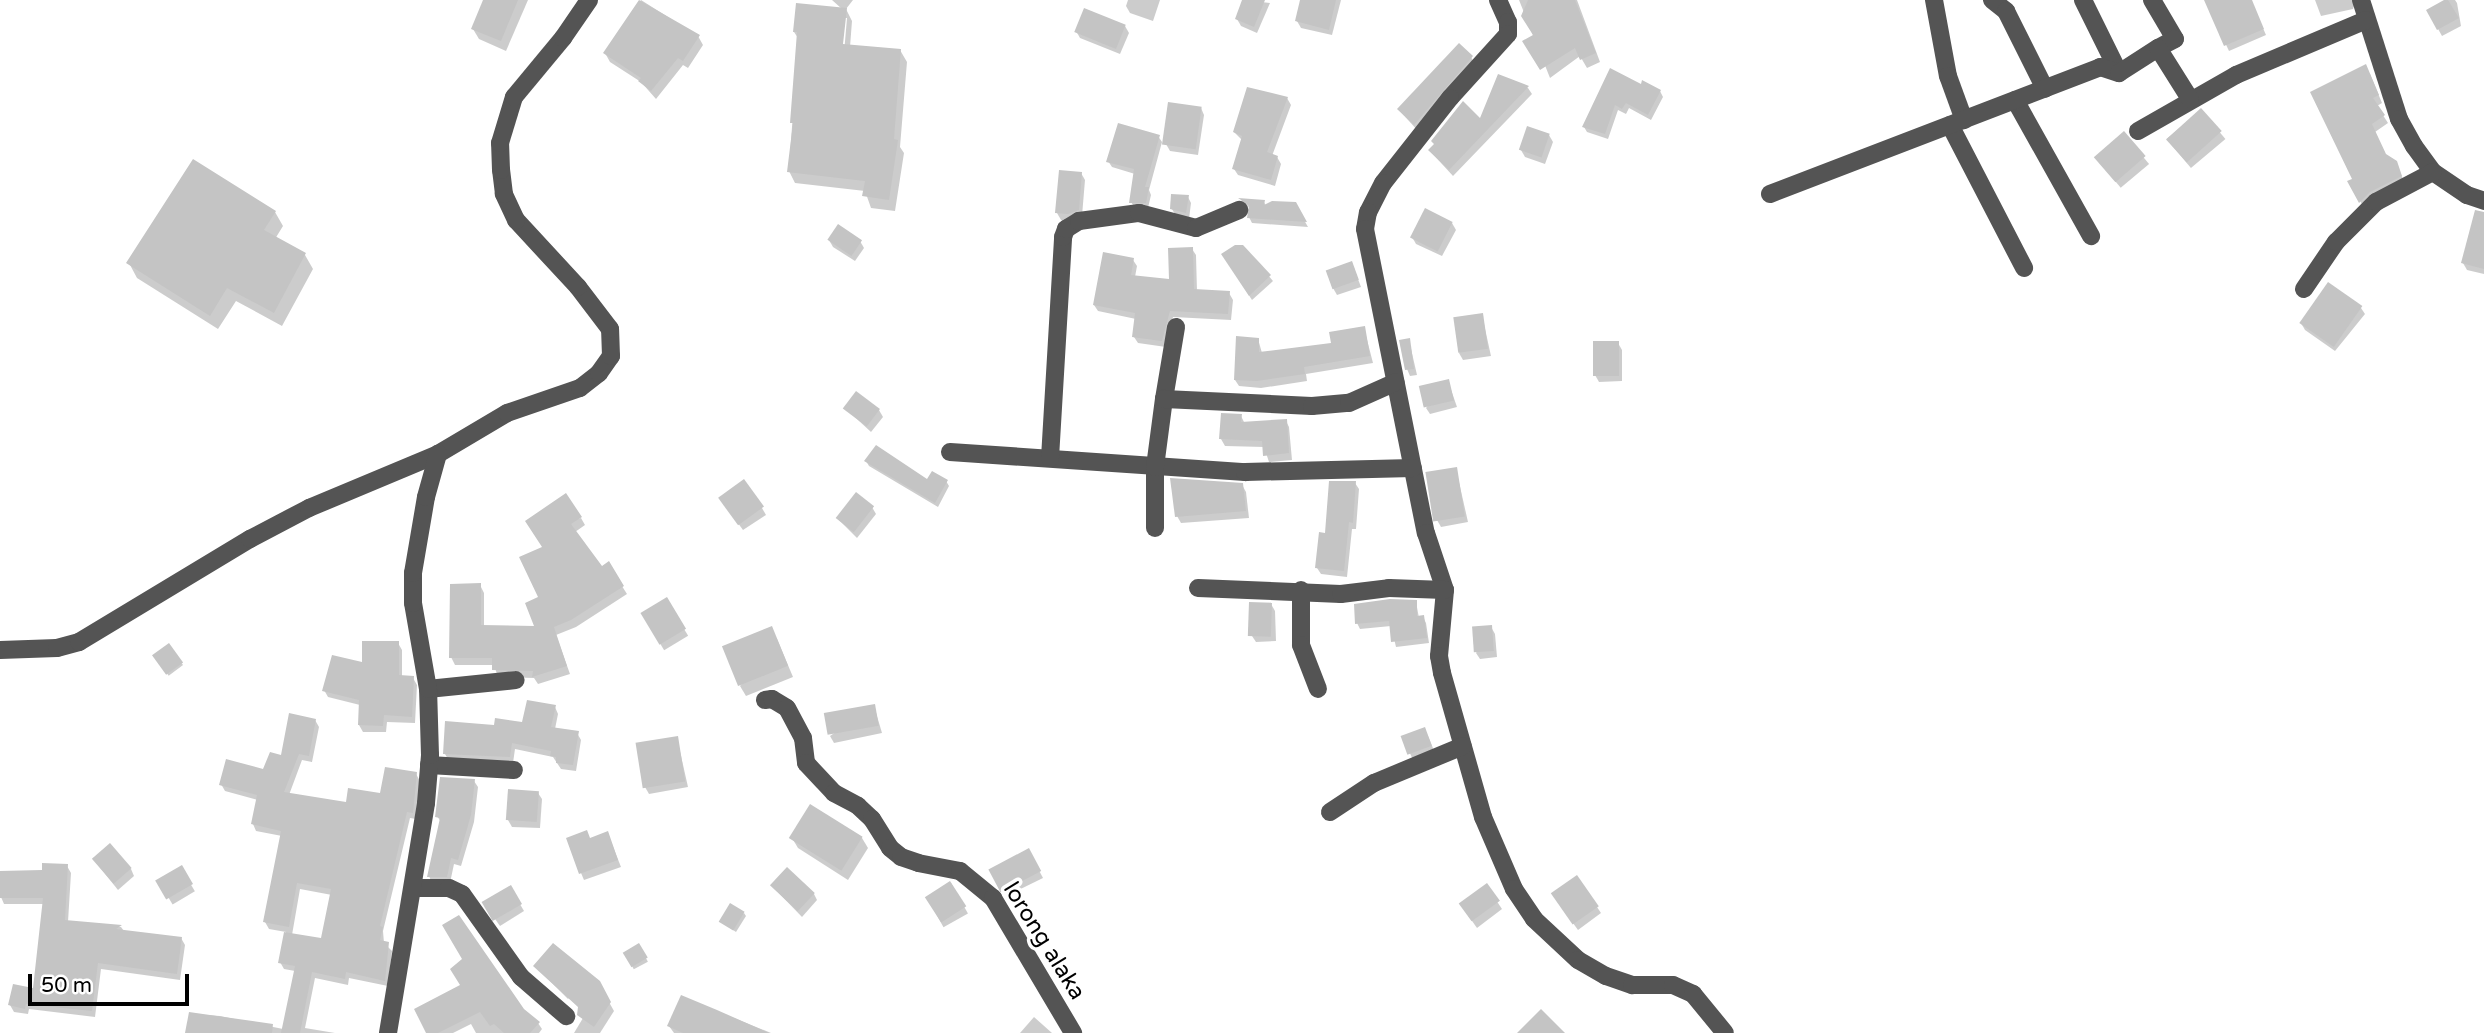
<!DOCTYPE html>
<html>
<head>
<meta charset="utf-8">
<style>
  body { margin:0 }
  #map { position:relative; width:2484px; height:1033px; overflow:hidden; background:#fff; font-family:"Varela Round",sans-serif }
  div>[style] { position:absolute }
  .shadow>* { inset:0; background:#0003; transform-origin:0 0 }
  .building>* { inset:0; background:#c4c4c4; transform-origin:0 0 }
  .minor>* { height:18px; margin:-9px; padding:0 9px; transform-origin:9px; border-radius:9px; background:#545454 }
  span { translate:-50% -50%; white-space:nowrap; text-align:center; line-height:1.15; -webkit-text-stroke:7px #fff; paint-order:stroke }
  .street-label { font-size:23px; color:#000 }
  .scale { position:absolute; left:28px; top:974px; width:161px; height:32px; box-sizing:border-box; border:4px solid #000; border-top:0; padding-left:9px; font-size:21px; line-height:24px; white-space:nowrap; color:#000; -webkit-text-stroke:5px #fff; paint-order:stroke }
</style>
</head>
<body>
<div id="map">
  <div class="shadow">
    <i style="clip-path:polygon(485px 0,528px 0,506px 51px,479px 39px,473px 29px)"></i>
    <i style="clip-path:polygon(641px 0,698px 36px,703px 45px,688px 68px,683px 65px,656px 99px,641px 82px,610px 62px,605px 53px)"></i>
    <i style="clip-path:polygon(evenodd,832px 0,853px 0,846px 9px,852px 21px,850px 47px,900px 50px,907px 62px,900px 147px,904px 153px,895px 211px,871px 208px,865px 191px,795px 183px,789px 171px,798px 38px,794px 32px,842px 9px,832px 0,844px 18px,847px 18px,844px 53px,840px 53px,844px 18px)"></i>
    <i style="clip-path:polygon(1128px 0,1160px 0,1153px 21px,1130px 13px,1126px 6px)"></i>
    <i style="clip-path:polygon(1244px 0,1270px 3px,1257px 33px,1241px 26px,1237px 19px)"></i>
    <i style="clip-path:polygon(1302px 0,1341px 0,1332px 35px,1301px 28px,1297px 21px)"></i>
    <i style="clip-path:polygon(1519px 0,1577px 0,1600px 62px,1587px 68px,1580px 56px,1550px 78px)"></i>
    <i style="clip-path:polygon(2205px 0,2241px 0,2256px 12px,2266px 35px,2229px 51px)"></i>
    <i style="clip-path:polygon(2315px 0,2356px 0,2353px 9px,2321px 16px)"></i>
    <i style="clip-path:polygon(2448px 0,2455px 0,2457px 3px,2461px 26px,2442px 36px,2428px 11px)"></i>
    <i style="clip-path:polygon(1125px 26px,1129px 33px,1120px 54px,1080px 38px,1076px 31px)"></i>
    <i style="clip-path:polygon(1471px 57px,1475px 64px,1418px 131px,1399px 110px)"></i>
    <i style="clip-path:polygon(2370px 74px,2382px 103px,2377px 106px,2388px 123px,2375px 132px,2386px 156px,2400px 172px,2405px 184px,2365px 210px,2350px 182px,2355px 180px)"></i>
    <i style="clip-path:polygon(1499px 76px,1528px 88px,1532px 94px,1453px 176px,1430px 151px,1481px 121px)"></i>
    <i style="clip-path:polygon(1641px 86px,1660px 91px,1663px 97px,1651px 120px,1629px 108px,1626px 114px,1618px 110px,1608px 139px,1587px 132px,1584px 127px)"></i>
    <i style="clip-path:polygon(1287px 98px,1291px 105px,1272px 156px,1277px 157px,1281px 164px,1275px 186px,1238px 175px,1234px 169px,1242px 140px,1234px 132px)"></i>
    <i style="clip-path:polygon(1201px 108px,1204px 115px,1198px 155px,1170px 151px,1166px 144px)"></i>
    <i style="left:2201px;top:110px;width:38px;height:45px;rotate:50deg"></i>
    <i style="left:2124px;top:134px;width:39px;height:37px;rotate:50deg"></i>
    <i style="clip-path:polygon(1549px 135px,1553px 142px,1545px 164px,1525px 157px,1521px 150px)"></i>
    <i style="clip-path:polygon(1158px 136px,1162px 142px,1149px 190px,1151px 195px,1148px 208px,1135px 208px,1131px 202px,1135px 174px,1112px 167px,1108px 161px)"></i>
    <i style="clip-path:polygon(1081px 173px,1085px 180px,1082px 216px,1072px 221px,1061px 220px,1057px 213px)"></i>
    <i style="clip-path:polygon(1188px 197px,1191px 203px,1189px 219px,1176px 216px,1172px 209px)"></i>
    <i style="clip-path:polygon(1241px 200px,1264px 202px,1266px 206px,1295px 204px,1308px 227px,1252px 223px,1249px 217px,1250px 208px)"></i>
    <i style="clip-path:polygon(275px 212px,283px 226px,275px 239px,305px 255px,313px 269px,282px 326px,236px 301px,218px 329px,137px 278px,129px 263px)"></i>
    <i style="clip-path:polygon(1452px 223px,1456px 230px,1442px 256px,1416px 244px,1412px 237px)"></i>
    <i style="clip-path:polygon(2484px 225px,2484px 274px,2467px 270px,2463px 263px)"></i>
    <i style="clip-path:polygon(829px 240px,860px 241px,864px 248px,855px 261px,833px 247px)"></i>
    <i style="clip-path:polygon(1243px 246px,1273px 281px,1252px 300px,1223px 255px)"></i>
    <i style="clip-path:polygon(1192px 249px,1196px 255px,1197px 291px,1229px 293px,1233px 300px,1231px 320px,1173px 317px,1166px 347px,1138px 343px,1134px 337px,1136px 319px,1098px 311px,1094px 305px,1133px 260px,1137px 266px,1135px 277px,1171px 281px)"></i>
    <i style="clip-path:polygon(1352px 263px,1361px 287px,1337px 295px,1333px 288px)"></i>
    <i style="clip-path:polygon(2329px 284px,2361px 308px,2365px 314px,2335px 351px,2305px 330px,2301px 323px)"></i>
    <i style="clip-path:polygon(1482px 315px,1491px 356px,1463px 360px,1459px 353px)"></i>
    <i style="clip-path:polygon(1364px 328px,1373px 363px,1306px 374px,1307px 381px,1261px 388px,1239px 386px,1235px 380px,1258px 339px,1262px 353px,1333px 345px)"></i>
    <i style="clip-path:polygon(1409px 340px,1417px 375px,1410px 376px,1407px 369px)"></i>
    <i style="clip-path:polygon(1618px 343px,1622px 350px,1622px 381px,1599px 382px,1595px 375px)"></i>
    <i style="clip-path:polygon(1448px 381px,1457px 407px,1430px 414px,1426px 408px)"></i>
    <i style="clip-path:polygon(845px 408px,879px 410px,883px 417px,871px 432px)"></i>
    <i style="clip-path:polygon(1241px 416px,1245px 424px,1286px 421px,1289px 427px,1292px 460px,1269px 462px,1264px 447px,1225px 446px,1221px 439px)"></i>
    <i style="clip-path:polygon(866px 461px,928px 481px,946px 481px,949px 486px,938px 507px,869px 466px)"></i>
    <i style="clip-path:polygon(1456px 469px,1468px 522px,1441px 527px,1437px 520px)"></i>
    <i style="clip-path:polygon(1355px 483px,1359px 489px,1356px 529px,1352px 529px,1347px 577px,1321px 574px,1317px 568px,1327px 535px)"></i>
    <i style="clip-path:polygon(1242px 485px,1246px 492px,1249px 518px,1181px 523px,1177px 516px)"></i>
    <i style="clip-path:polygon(724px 504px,762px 508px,766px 515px,743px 530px)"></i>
    <i style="clip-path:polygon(872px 507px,876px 514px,857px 538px,837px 518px)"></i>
    <i style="clip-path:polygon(581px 518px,585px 525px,575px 532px,602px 568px,608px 564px,627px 594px,576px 627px,556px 635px,570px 674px,538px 684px,534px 678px,498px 677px,494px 665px,455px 665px,451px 657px,480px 585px,484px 593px,484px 626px,536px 627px,544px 548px,532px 528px)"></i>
    <i style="left:666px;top:599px;width:43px;height:28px;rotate:59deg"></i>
    <i style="clip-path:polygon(1416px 602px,1419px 618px,1423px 617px,1426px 623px,1429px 643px,1396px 647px,1391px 626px,1360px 629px,1357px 623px)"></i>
    <i style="clip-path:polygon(1271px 604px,1275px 611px,1276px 641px,1256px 642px,1252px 636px)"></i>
    <i style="clip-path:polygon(1491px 627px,1495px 634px,1497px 657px,1480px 659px,1476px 653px)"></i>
    <i style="clip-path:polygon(777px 639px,793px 677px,746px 696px,740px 686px)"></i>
    <i style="clip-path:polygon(398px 643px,402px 650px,402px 677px,413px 678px,417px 685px,415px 723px,387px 722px,386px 732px,363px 732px,359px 725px,360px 705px,328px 697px,324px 690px)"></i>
    <i style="left:168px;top:645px;width:25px;height:18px;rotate:53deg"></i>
    <i style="clip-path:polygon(874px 706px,882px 733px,834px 743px,830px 736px)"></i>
    <i style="clip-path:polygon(555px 707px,558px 714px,555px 729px,577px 733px,581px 740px,576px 771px,561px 769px,553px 757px,515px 749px,513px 763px,449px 761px,445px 754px,496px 726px,524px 723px)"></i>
    <i style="clip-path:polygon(evenodd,315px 720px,319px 727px,312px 762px,302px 760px,289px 795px,348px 804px,382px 795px,416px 774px,420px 781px,416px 819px,410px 818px,383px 931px,384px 943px,392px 951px,388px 986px,349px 978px,348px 985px,315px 978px,305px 1028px,335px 1033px,187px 1033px,190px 1014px,220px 1016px,283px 1029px,295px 971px,284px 969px,280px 962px,286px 932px,269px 929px,265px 922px,282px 836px,256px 831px,253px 824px,258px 800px,225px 791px,221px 784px,264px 771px,282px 758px,315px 720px,300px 889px,332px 895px,322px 940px,292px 935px,300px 889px)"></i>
    <i style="clip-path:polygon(1428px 736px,1435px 753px,1414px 762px,1403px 738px)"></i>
    <i style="clip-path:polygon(677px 738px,688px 787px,649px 794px,645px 787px)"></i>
    <i style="clip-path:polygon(474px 781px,478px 787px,474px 822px,461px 866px,454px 864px,450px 883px,432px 883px,429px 876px,441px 822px,437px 816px)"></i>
    <i style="clip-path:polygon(538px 793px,542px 799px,540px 828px,512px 827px,508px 820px)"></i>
    <i style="clip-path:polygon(608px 834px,621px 867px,584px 880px,581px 873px,590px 840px)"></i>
    <i style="clip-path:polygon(792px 838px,862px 838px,868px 848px,848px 880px,798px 848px)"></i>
    <i style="clip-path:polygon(1032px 857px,1043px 878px,1006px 896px,991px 869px)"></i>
    <i style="clip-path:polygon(94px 860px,131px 869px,134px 876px,118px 890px)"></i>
    <i style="clip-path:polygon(67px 866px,71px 873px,68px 922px,121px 927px,124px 931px,181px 938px,185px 945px,180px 980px,101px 969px,95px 1017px,29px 1009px,28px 1014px,14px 1012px,10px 1005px,35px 990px,44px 904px,4px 904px,1px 897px,0 873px,44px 871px)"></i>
    <i style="left:181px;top:868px;width:27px;height:26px;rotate:59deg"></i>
    <i style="left:951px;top:883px;width:35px;height:28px;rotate:61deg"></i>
    <i style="clip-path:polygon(1486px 885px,1502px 909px,1477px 928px,1465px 911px)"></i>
    <i style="clip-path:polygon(772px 886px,814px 894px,817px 900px,802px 917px)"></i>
    <i style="clip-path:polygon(510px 887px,524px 911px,500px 926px,488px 909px)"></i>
    <i style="clip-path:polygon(1557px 901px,1597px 907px,1601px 913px,1578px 930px)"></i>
    <i style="clip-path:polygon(744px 913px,746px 916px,736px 932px,721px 922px)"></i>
    <i style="left:639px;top:945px;width:19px;height:16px;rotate:62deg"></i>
    <i style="clip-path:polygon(464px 960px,538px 1023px,542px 1029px,539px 1033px,476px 1033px,471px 1024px,453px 1033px,428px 1033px,462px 986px)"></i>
    <i style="clip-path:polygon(535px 966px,586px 978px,568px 999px)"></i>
    <i style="clip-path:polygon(601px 988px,614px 1011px,600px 1033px,574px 1033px)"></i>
    <i style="clip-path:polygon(682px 997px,771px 1033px,674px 1033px,669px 1026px)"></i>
    <i style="clip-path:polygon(1034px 1017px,1052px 1033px,1020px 1033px)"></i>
  </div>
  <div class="building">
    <i style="clip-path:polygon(483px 0,518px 0,501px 41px,471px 29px)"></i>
    <i style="clip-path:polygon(639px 0,700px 35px,683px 61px,678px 58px,651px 91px,638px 81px,641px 78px,603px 53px)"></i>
    <i style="clip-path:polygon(1242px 0,1265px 0,1254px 27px,1235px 19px)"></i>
    <i style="clip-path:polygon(1300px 0,1336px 0,1329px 30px,1295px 21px)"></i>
    <i style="clip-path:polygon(1528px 0,1575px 0,1596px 53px,1580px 60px,1575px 48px,1540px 70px,1522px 41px,1533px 35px,1521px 16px)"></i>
    <i style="clip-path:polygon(2204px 0,2252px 0,2264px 29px,2224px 46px)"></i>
    <i style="clip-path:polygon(2444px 0,2448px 0,2459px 18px,2437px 30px,2426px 10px)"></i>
    <i style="clip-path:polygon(796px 3px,847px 8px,843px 44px,901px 49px,894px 139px,898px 140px,889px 200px,862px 196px,865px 181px,787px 172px,793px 123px,790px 123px,797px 32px,793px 32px)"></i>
    <i style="left:1084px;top:8px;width:45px;height:26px;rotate:22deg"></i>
    <i style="clip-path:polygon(1459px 43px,1473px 56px,1414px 125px,1397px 109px)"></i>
    <i style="clip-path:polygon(2366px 64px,2379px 95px,2373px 98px,2385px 115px,2372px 124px,2386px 154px,2397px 161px,2402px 176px,2370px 192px,2359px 203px,2347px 181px,2352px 179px,2310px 92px)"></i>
    <i style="clip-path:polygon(1610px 68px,1641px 84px,1642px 80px,1661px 90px,1648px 115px,1626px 103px,1622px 109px,1615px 105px,1605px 134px,1582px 127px)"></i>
    <i style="clip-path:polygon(1498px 74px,1529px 86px,1449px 170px,1428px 150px,1434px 144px,1431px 141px,1463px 101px,1480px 118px)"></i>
    <i style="clip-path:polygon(1247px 87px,1288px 97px,1267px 152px,1278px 156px,1271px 180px,1232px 169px,1242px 136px,1233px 132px)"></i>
    <i style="left:1168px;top:102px;width:34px;height:43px;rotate:8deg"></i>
    <i style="left:2201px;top:108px;width:31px;height:47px;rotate:48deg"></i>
    <i style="clip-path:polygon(1118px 123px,1160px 135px,1145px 187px,1149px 187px,1146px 203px,1129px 203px,1134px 169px,1106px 162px)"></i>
    <i style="left:1527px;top:126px;width:24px;height:25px;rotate:19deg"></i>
    <i style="left:2124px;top:131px;width:33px;height:40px;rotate:49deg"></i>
    <i style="clip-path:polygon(193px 159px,276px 211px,264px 230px,306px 253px,274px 313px,227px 288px,210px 316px,126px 263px)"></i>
    <i style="clip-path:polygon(1059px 170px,1082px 172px,1079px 210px,1068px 214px,1055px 213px)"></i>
    <i style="clip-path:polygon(1171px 194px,1189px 195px,1186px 213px,1170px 209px)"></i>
    <i style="clip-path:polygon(1238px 198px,1265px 200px,1264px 205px,1272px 201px,1296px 202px,1307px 222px,1247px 218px,1249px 205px)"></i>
    <i style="left:1425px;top:208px;width:31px;height:33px;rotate:27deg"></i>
    <i style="clip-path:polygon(2475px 210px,2484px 212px,2484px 269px,2461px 263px)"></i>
    <i style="left:838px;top:224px;width:29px;height:19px;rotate:34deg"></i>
    <i style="clip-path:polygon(1235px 245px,1243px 245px,1271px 275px,1249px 296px,1221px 254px)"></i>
    <i style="clip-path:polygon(1193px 247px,1194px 289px,1230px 291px,1228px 314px,1170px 311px,1162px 341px,1132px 337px,1135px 313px,1093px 305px,1103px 252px,1134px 258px,1131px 275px,1169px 279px,1168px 248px)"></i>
    <i style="left:1352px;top:261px;width:20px;height:28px;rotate:70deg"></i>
    <i style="left:2328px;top:282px;width:42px;height:50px;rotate:35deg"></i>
    <i style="left:1483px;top:313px;width:36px;height:30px;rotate:82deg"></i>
    <i style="clip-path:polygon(1365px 326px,1370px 356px,1304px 367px,1305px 374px,1257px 381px,1234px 380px,1236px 336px,1259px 338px,1259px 352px,1331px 343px,1329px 332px)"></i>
    <i style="clip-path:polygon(1410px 338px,1414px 369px,1405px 370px,1399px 340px)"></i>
    <i style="left:1593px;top:341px;width:26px;height:35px"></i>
    <i style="left:1449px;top:379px;width:22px;height:31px;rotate:77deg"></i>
    <i style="left:856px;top:391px;width:30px;height:22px;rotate:37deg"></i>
    <i style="clip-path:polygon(1221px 413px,1242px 414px,1241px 422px,1287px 419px,1289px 453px,1263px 456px,1262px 441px,1219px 439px)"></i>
    <i style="clip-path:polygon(876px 445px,927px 479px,932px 471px,948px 480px,935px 503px,864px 461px)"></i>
    <i style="left:1457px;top:467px;width:50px;height:32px;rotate:81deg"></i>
    <i style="clip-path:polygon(1170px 478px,1243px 483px,1246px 511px,1175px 517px)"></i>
    <i style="left:744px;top:479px;width:34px;height:32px;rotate:54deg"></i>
    <i style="clip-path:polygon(1329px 481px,1356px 481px,1353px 523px,1349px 522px,1344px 571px,1315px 568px,1319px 532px,1325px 533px)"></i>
    <i style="left:856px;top:492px;width:23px;height:33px;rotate:38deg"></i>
    <i style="clip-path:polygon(566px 493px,582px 517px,571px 524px,602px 566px,609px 561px,624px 586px,571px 620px,554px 627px,567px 666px,532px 677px,533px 671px,492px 670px,492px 658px,449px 658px,450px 584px,481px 583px,481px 625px,534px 626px,525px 603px,538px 597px,519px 557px,542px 547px,525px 521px)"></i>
    <i style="left:667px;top:597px;width:37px;height:31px;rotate:59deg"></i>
    <i style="clip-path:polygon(1390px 599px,1417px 600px,1417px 616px,1424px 615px,1427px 638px,1391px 642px,1389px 621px,1355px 624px,1354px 604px)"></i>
    <i style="left:1249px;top:602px;width:23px;height:34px;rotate:2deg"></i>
    <i style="left:1492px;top:625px;width:26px;height:20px;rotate:86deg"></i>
    <i style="left:772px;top:626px;width:43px;height:54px;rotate:68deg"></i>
    <i style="clip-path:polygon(362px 641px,399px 641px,399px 675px,414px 676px,412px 717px,384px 715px,383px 726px,358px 725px,359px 700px,322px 691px,332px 655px,362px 662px)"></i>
    <i style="left:169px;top:643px;width:24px;height:21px;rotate:54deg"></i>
    <i style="clip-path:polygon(527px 700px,556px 705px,551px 727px,579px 731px,573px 765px,556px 763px,556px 757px,550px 756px,551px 751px,512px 743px,510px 757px,443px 754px,445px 721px,494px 725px,495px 718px,522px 722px)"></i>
    <i style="left:875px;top:704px;width:22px;height:52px;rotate:80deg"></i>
    <i style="clip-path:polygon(289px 713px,316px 719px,309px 756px,299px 754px,284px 792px,346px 802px,348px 788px,380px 793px,385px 767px,417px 772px,413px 813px,407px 812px,380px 926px,383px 927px,380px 940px,389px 942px,385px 981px,346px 972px,345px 979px,312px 972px,300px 1033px,281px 1033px,295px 966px,278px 963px,284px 932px,321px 938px,331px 889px,297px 883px,289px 927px,263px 922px,281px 831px,251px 824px,257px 795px,219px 785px,226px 759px,263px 769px,270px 752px,281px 755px)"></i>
    <i style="left:1425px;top:727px;width:20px;height:26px;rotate:70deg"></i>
    <i style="left:678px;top:736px;width:46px;height:43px;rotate:81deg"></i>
    <i style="clip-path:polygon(440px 777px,475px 779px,471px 815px,458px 860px,451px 858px,447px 877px,427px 877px,440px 818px,435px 817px)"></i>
    <i style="left:508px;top:789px;width:31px;height:31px;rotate:4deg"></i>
    <i style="left:810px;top:804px;width:62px;height:40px;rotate:32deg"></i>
    <i style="clip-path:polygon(587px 830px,590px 838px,608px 831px,618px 860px,579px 874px,566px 838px)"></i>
    <i style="left:110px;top:843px;width:33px;height:24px;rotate:49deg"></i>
    <i style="left:1029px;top:848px;width:26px;height:46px;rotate:62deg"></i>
    <i style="clip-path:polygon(42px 863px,68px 864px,65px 920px,122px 925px,116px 929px,182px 937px,177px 974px,98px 963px,92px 1011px,26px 1004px,25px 1009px,8px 1005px,13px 984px,33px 988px,43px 898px,0 898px,0 871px,42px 870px)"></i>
    <i style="left:182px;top:865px;width:22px;height:31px;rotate:60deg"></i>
    <i style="left:787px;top:867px;width:38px;height:25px;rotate:43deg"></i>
    <i style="left:1577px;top:875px;width:38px;height:32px;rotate:55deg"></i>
    <i style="left:950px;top:881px;width:30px;height:30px;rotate:57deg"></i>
    <i style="left:1487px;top:883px;width:22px;height:35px;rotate:54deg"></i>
    <i style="left:511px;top:885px;width:22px;height:34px;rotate:60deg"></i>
    <i style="left:730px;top:903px;width:17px;height:22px;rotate:31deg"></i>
    <i style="clip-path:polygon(459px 915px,524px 1009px,540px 1022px,530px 1033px,504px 1033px,494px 1024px,490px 1026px,480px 1012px,438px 1033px,426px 1033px,414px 1009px,460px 985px,450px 969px,462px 959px,442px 925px)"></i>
    <i style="clip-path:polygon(553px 943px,600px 981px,611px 1002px,594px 1027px,577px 1015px,578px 1007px,533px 966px)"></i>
    <i style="left:639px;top:943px;width:17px;height:19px;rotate:59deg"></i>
    <i style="clip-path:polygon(681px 995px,717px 1010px,769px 1033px,683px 1033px,667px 1026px)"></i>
    <i style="clip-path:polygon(1541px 1009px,1565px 1033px,1517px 1033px)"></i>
    <i style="clip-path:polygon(189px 1012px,273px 1024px,272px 1033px,185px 1033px)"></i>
  </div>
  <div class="minor">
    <i style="left:1498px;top:0;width:24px;rotate:66deg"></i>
    <i style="left:1508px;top:22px;width:12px;rotate:90deg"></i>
    <i style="left:1508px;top:34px;width:86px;rotate:132.2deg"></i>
    <i style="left:1450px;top:98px;width:108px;rotate:128.2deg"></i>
    <i style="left:1383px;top:183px;width:33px;rotate:117deg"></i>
    <i style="left:1368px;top:212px;width:17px;rotate:100deg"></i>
    <i style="left:1365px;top:229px;width:310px;rotate:78.7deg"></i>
    <i style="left:1426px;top:533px;width:60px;rotate:71.6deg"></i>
    <i style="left:1445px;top:590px;width:66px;rotate:95.2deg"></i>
    <i style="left:1439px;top:656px;width:17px;rotate:80deg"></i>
    <i style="left:1442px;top:673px;width:150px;rotate:74.1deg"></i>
    <i style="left:1483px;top:817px;width:78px;rotate:66.7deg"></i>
    <i style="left:1514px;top:889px;width:36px;rotate:56deg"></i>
    <i style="left:1534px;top:919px;width:60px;rotate:43deg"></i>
    <i style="left:1578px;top:960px;width:32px;rotate:30deg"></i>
    <i style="left:1606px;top:976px;width:28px;rotate:19deg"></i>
    <i style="left:1632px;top:985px;width:41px"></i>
    <i style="left:1673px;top:985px;width:22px;rotate:24deg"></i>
    <i style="left:1693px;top:994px;width:50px;rotate:50.6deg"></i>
    <i style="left:1934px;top:0;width:77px;rotate:79.6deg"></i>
    <i style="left:1948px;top:76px;width:47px;rotate:70deg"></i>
    <i style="left:1992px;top:0;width:18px;rotate:38deg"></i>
    <i style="left:2006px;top:11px;width:87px;rotate:63.4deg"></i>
    <i style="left:2083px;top:0;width:81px;rotate:63.7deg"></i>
    <i style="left:2152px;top:0;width:45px;rotate:59.5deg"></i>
    <i style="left:2175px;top:39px;width:19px;rotate:152deg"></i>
    <i style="left:2361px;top:0;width:125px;rotate:72.3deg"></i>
    <i style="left:2399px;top:119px;width:31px;rotate:61deg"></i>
    <i style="left:2414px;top:146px;width:32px;rotate:54deg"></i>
    <i style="left:2433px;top:172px;width:41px;rotate:34.1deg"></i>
    <i style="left:2467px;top:195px;width:18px;rotate:19deg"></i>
    <i style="left:2015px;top:100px;width:156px;rotate:60.8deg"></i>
    <i style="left:1950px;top:125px;width:161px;rotate:62.6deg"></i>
    <i style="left:2138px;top:131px;width:113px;rotate:-29.7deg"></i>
    <i style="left:2236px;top:75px;width:141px;rotate:-22.9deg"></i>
    <i style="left:1770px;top:194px;width:354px;rotate:-21deg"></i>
    <i style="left:2100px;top:67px;width:20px;rotate:18deg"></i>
    <i style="left:2119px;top:73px;width:46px;rotate:-32.7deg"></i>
    <i style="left:2158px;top:48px;width:60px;rotate:57.9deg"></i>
    <i style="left:2304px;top:289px;width:57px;rotate:-55.8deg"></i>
    <i style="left:2336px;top:242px;width:57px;rotate:-45deg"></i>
    <i style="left:2376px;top:202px;width:64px;rotate:-27.8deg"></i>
    <i style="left:1164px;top:399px;width:73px;rotate:-80.5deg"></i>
    <i style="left:950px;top:452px;width:296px;rotate:3.9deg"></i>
    <i style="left:1245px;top:472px;width:168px;rotate:-1.4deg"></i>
    <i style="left:1050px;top:458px;width:221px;rotate:-86.6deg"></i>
    <i style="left:1063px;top:237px;width:9px;rotate:-69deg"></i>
    <i style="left:1066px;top:229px;width:15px;rotate:-32deg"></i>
    <i style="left:1079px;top:221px;width:61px;rotate:-7.6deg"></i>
    <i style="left:1139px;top:213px;width:59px;rotate:14.7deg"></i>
    <i style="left:1196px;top:228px;width:47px;rotate:-22.7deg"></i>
    <i style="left:1155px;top:528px;width:61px;rotate:-90deg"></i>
    <i style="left:1155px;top:467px;width:69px;rotate:-82.5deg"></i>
    <i style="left:1164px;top:399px;width:148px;rotate:2.7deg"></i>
    <i style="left:1312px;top:406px;width:37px;rotate:-5deg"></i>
    <i style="left:1349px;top:403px;width:51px;rotate:-24.1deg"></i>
    <i style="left:1198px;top:588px;width:143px;rotate:2.4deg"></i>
    <i style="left:1341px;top:594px;width:48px;rotate:-7.1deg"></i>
    <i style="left:1389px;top:588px;width:56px;rotate:2deg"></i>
    <i style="left:1301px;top:590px;width:55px;rotate:90deg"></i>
    <i style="left:1301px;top:645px;width:47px;rotate:68.9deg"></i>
    <i style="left:0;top:650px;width:57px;rotate:-2deg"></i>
    <i style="left:57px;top:648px;width:23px;rotate:-15deg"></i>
    <i style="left:79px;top:642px;width:200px;rotate:-31.1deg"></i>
    <i style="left:250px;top:539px;width:67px;rotate:-27.7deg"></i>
    <i style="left:309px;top:508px;width:140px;rotate:-22.7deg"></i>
    <i style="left:438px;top:454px;width:80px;rotate:-30.7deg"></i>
    <i style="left:507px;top:413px;width:77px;rotate:-18.9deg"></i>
    <i style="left:580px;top:388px;width:24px;rotate:-38deg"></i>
    <i style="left:599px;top:373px;width:21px;rotate:-55deg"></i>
    <i style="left:611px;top:356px;width:27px;rotate:-92deg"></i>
    <i style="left:610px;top:329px;width:53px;rotate:-127.3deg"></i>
    <i style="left:578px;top:287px;width:91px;rotate:-132.8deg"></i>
    <i style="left:516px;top:220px;width:29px;rotate:-115deg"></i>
    <i style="left:504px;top:194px;width:24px;rotate:-97deg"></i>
    <i style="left:501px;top:170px;width:27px;rotate:-92deg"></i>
    <i style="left:500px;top:143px;width:48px;rotate:-73.1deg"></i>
    <i style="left:514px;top:97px;width:77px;rotate:-50.3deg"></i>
    <i style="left:563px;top:38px;width:46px;rotate:-55.6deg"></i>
    <i style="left:428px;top:689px;width:88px;rotate:-5.8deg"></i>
    <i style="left:765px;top:700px;width:7px;rotate:-8deg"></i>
    <i style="left:772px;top:699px;width:17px;rotate:31deg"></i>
    <i style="left:787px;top:708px;width:34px;rotate:62deg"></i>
    <i style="left:803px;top:738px;width:25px;rotate:83deg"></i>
    <i style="left:806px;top:763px;width:41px;rotate:47deg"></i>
    <i style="left:834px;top:793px;width:27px;rotate:28deg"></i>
    <i style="left:858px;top:806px;width:19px;rotate:43deg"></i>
    <i style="left:872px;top:819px;width:34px;rotate:58deg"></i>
    <i style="left:890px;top:848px;width:14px;rotate:39deg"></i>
    <i style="left:901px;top:857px;width:18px;rotate:19deg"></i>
    <i style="left:918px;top:863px;width:43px;rotate:10.8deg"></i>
    <i style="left:960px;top:871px;width:43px;rotate:39.3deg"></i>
    <i style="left:993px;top:898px;width:157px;rotate:59.3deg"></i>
    <i style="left:429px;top:765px;width:85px;rotate:3.4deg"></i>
    <i style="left:1330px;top:812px;width:53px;rotate:-33.4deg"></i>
    <i style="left:1374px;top:783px;width:96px;rotate:-22.6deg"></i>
    <i style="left:413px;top:888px;width:36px"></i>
    <i style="left:449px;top:888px;width:14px;rotate:25deg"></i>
    <i style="left:462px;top:894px;width:102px;rotate:54.6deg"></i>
    <i style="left:521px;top:977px;width:60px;rotate:40.9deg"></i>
    <i style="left:388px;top:1033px;width:233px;rotate:-80.6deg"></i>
    <i style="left:426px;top:803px;width:48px;rotate:-85.2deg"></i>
    <i style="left:430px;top:755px;width:66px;rotate:-91.7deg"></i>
    <i style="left:428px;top:689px;width:87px;rotate:-99.9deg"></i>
    <i style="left:413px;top:603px;width:30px;rotate:-90deg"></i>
    <i style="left:413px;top:573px;width:77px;rotate:-80.3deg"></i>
    <i style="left:426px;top:497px;width:45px;rotate:-74.4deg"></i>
  </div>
  <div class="street-label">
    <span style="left:1044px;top:941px;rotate:58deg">lorong alaka</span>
  </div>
  <div class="scale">50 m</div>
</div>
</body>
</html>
